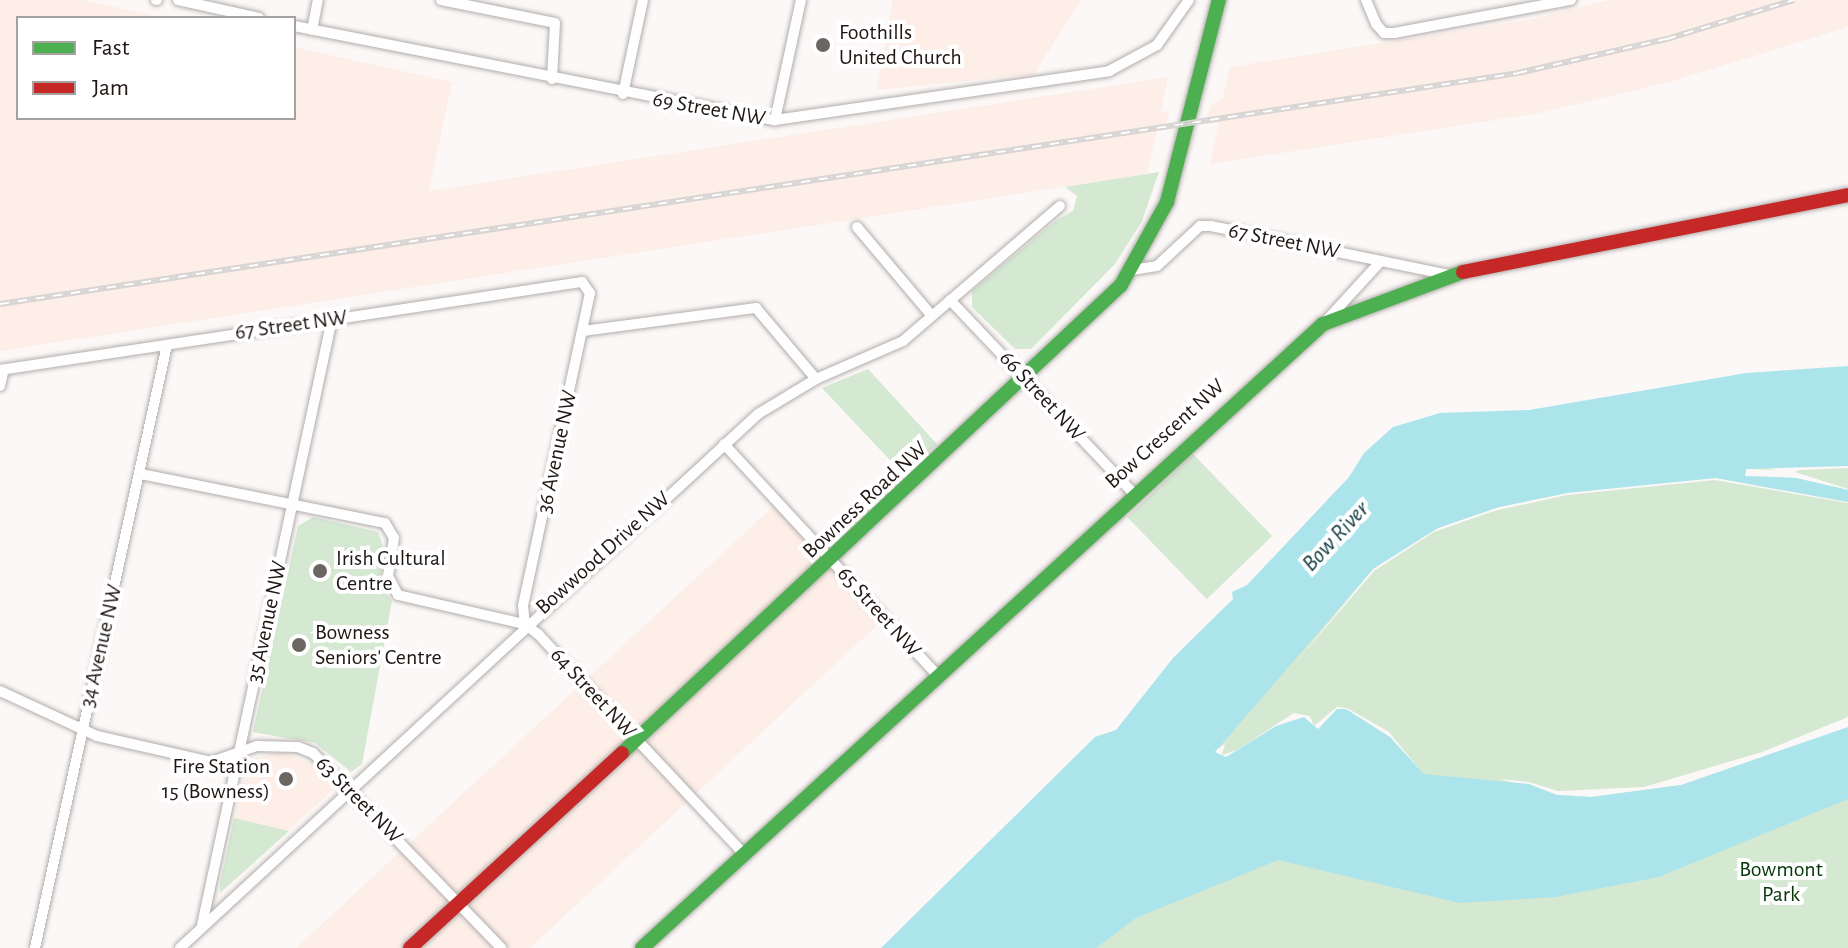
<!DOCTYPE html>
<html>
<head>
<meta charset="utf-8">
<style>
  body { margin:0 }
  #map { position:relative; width:1848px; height:948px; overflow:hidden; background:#fbf8f7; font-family:"Alegreya Sans",sans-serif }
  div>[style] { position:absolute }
  .built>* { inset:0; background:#fdeee8 }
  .green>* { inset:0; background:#d4e8d2; transform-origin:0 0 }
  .water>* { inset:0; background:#ace4ec }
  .roads { filter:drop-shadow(0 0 2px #b2adab) drop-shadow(0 0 2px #b2adab) }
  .street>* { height:10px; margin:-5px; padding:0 5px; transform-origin:5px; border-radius:5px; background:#fefefe }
  .fast>* { height:14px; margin:-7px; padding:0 7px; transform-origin:7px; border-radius:7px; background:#4caf50 }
  .jam>* { height:14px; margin:-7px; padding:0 7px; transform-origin:7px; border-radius:7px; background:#c62828 }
  .rail>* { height:6px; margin-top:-3px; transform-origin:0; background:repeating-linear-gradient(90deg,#fff 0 9px,#d6d5d4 0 18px); box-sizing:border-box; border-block:2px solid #d6d5d4 }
  .dots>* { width:22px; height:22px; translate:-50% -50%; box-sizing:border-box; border:4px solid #fff; border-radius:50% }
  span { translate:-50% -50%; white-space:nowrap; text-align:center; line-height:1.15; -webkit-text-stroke:8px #fff; paint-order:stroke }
  .poi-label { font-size:22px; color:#1f1714 }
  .left { translate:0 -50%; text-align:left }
  .right { translate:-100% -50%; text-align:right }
  .street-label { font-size:22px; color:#1f1714 }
  .park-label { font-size:22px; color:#05370a }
  .water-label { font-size:24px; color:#1a4146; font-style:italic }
  .legend { position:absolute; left:16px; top:16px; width:280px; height:104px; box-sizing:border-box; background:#fff; border:2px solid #a5a2a1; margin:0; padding:10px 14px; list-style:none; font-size:24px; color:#1f1714 }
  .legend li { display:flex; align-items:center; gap:16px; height:40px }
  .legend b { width:40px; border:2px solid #a5a2a1 }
</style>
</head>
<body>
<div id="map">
  <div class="built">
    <i style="clip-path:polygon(0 0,83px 0,164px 18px,18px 18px,18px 118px,294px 118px,294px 47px,452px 82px,429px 191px,1168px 77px,1161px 112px,1169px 111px,1165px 130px,1157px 131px,1147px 174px,0 351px)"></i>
    <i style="clip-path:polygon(893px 0,1081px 0,1034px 74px,877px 90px)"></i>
    <i style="clip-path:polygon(1609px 0,1848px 0,1848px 27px,1669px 82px,1540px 113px,1210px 164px,1219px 123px,1206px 124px,1210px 107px,1223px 98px,1230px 67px,1533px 19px)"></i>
    <i style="clip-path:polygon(778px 502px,886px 617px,530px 948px,296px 948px)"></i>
    <i style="clip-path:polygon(279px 752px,312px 763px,334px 789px,220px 893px,246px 766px,249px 760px)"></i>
  </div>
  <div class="green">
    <i style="clip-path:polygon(1159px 172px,1142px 221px,1115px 264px,1031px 349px,1015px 349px,972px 307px,972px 291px,1055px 221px,1073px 211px,1077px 196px,1065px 187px)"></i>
    <i style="clip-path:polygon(868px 369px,937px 444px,904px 475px,822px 388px)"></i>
    <i style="left:1193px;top:454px;width:114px;height:91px;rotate:46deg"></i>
    <i style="clip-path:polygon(1729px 460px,1777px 470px,1746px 469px,1745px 476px,1796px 478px,1848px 490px,1848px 502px,1716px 478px,1627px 485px,1567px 493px,1499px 507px,1438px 528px,1406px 545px,1373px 569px,1293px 666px,1374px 571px,1434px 532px,1494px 511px,1567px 495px,1715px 480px,1848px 503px,1848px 717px,1762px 752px,1644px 787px,1558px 791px,1529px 782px,1500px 779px,1558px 795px,1591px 797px,1681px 785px,1490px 855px,1389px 732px,1347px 708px,1337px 707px,1314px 726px,1310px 716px,1294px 713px,1237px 750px,1222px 755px,1225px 744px,1211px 753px,1396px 494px)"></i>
    <i style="clip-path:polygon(1848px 468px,1848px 489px,1795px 472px,1800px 470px)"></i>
    <i style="clip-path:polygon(313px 517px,378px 532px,383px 546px,380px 586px,392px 601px,362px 764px,351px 772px,315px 743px,253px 732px,298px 526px)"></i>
    <i style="clip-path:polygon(1848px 781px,1848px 948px,1000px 948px,1062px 882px)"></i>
    <i style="clip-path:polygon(234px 818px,289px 831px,220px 893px,220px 883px)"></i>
  </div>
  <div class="water">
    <i style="clip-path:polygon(1848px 366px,1848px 466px,1746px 469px,1745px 476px,1796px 478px,1848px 490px,1848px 502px,1716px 478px,1567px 493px,1499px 507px,1438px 528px,1373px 569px,1215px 752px,1226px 757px,1276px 726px,1304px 717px,1318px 729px,1337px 709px,1346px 709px,1390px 737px,1424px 774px,1529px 784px,1557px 795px,1591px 797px,1681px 785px,1848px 727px,1848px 799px,1659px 877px,1555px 897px,1460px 903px,1278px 860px,1136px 918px,1096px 948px,881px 948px,1095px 737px,1116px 730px,1173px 658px,1233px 599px,1232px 592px,1247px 585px,1349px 477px,1364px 453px,1393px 427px,1440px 413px,1529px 410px,1746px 373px)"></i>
  </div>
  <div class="roads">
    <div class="street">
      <i style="left:156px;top:0;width:1px"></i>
      <i style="left:178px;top:0;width:83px;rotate:12.5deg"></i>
      <i style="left:441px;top:0;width:116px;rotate:11.4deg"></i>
      <i style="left:555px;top:23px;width:56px;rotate:93.1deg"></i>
      <i style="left:1366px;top:0;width:26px;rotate:67deg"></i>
      <i style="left:1376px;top:24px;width:12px;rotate:48deg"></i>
      <i style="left:1384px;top:33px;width:10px"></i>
      <i style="left:1394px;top:33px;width:180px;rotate:-10.6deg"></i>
      <i style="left:294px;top:26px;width:490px;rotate:11.1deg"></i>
      <i style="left:775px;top:120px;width:338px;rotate:-8.3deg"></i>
      <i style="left:1109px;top:71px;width:55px;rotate:-28.4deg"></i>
      <i style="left:1157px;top:45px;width:55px;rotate:-54.6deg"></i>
      <i style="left:312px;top:30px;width:31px;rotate:-79deg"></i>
      <i style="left:623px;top:94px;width:96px;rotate:-78deg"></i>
      <i style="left:775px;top:120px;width:123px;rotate:-77.8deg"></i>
      <i style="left:857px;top:227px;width:116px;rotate:49.9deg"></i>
      <i style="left:1132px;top:270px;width:25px;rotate:-9deg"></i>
      <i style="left:1157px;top:266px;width:59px;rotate:-42.9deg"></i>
      <i style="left:1200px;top:226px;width:11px"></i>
      <i style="left:1211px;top:226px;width:244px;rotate:11.6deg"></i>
      <i style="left:950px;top:300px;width:266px;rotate:46.5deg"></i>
      <i style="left:1326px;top:321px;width:81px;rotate:-47.5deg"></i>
      <i style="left:583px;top:331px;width:175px;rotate:-7.6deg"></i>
      <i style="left:756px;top:308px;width:93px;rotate:49.8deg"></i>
      <i style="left:0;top:370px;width:589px;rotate:-8.6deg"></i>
      <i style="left:582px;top:282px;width:14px;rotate:54deg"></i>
      <i style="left:590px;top:293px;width:320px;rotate:102.1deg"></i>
      <i style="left:523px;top:606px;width:18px;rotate:84deg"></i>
      <i style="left:0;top:386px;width:17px;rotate:-77deg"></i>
      <i style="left:724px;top:444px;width:314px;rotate:47.3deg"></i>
      <i style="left:141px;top:474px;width:249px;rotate:11.4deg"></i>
      <i style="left:385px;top:523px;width:17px;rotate:59deg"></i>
      <i style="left:394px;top:538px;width:38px;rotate:99deg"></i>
      <i style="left:388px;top:576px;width:21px;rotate:62deg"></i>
      <i style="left:398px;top:595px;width:130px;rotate:12.9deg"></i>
      <i style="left:525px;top:624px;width:16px;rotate:38deg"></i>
      <i style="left:538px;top:634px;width:300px;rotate:46.9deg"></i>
      <i style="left:0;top:691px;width:107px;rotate:24.9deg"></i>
      <i style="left:97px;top:736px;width:117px;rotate:12.8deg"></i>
      <i style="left:211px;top:762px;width:49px;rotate:-19.2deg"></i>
      <i style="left:257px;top:746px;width:41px;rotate:1.4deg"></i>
      <i style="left:298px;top:747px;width:16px;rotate:22deg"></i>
      <i style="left:313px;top:753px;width:271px;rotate:46deg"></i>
      <i style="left:202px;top:925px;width:620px;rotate:-77.89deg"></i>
      <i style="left:35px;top:948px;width:617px;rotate:-77.65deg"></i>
      <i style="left:180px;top:948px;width:787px;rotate:-42.73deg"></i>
      <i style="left:758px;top:414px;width:68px;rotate:-31.1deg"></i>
      <i style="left:816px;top:379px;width:95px;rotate:-23.6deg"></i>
      <i style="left:903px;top:341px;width:207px;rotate:-40.7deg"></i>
    </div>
    <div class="fast">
      <i style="left:622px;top:753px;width:684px;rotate:-43.16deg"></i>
      <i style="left:1121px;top:285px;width:95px;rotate:-61deg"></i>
      <i style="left:1167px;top:202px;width:209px;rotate:-75.6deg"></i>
      <i style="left:642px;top:948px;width:924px;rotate:-42.5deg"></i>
      <i style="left:1323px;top:324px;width:149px;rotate:-20.4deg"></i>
    </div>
    <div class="jam">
      <i style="left:1463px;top:272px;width:393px;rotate:-11.3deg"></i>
      <i style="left:410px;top:948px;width:288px;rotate:-42.6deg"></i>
    </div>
  </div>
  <div class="rail">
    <i style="left:0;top:304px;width:1535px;rotate:-8.65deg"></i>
    <i style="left:1518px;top:73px;width:153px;rotate:-12.9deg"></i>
    <i style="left:1667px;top:39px;width:133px;rotate:-17.1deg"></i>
  </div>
  <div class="dots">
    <i style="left:823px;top:45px;background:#6c6663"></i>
    <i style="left:320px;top:571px;background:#6c6663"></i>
    <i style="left:299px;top:645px;background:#6c6663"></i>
    <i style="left:286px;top:779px;background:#6c6663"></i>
  </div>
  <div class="poi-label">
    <span class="left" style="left:839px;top:45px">Foothills<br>United Church</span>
    <span class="left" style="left:336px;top:571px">Irish Cultural<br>Centre</span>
    <span class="left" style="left:315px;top:645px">Bowness<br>Seniors' Centre</span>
    <span class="right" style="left:270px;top:779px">Fire Station<br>15 (Bowness)</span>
  </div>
  <div class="street-label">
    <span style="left:709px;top:109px;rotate:10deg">69 Street NW</span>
    <span style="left:1284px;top:241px;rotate:11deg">67 Street NW</span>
    <span style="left:291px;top:325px;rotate:-8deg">67 Street NW</span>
    <span style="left:1042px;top:396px;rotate:47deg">66 Street NW</span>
    <span style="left:1165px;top:434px;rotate:-42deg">Bow Crescent NW</span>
    <span style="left:557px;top:452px;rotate:-78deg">36 Avenue NW</span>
    <span style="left:865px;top:500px;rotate:-43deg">Bowness Road NW</span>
    <span style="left:603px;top:553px;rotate:-42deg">Bowwood Drive NW</span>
    <span style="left:879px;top:612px;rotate:48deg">65 Street NW</span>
    <span style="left:267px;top:622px;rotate:-78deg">35 Avenue NW</span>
    <span style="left:101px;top:646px;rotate:-77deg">34 Avenue NW</span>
    <span style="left:593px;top:693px;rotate:47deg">64 Street NW</span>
    <span style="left:359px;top:800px;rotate:45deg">63 Street NW</span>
  </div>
  <div class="park-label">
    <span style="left:1781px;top:882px">Bowmont<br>Park</span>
  </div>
  <div class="water-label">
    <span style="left:1336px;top:537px;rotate:-47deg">Bow River</span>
  </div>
  <ul class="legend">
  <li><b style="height:10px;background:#4caf50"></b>Fast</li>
  <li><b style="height:10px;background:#c62828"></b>Jam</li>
  </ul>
</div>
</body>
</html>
